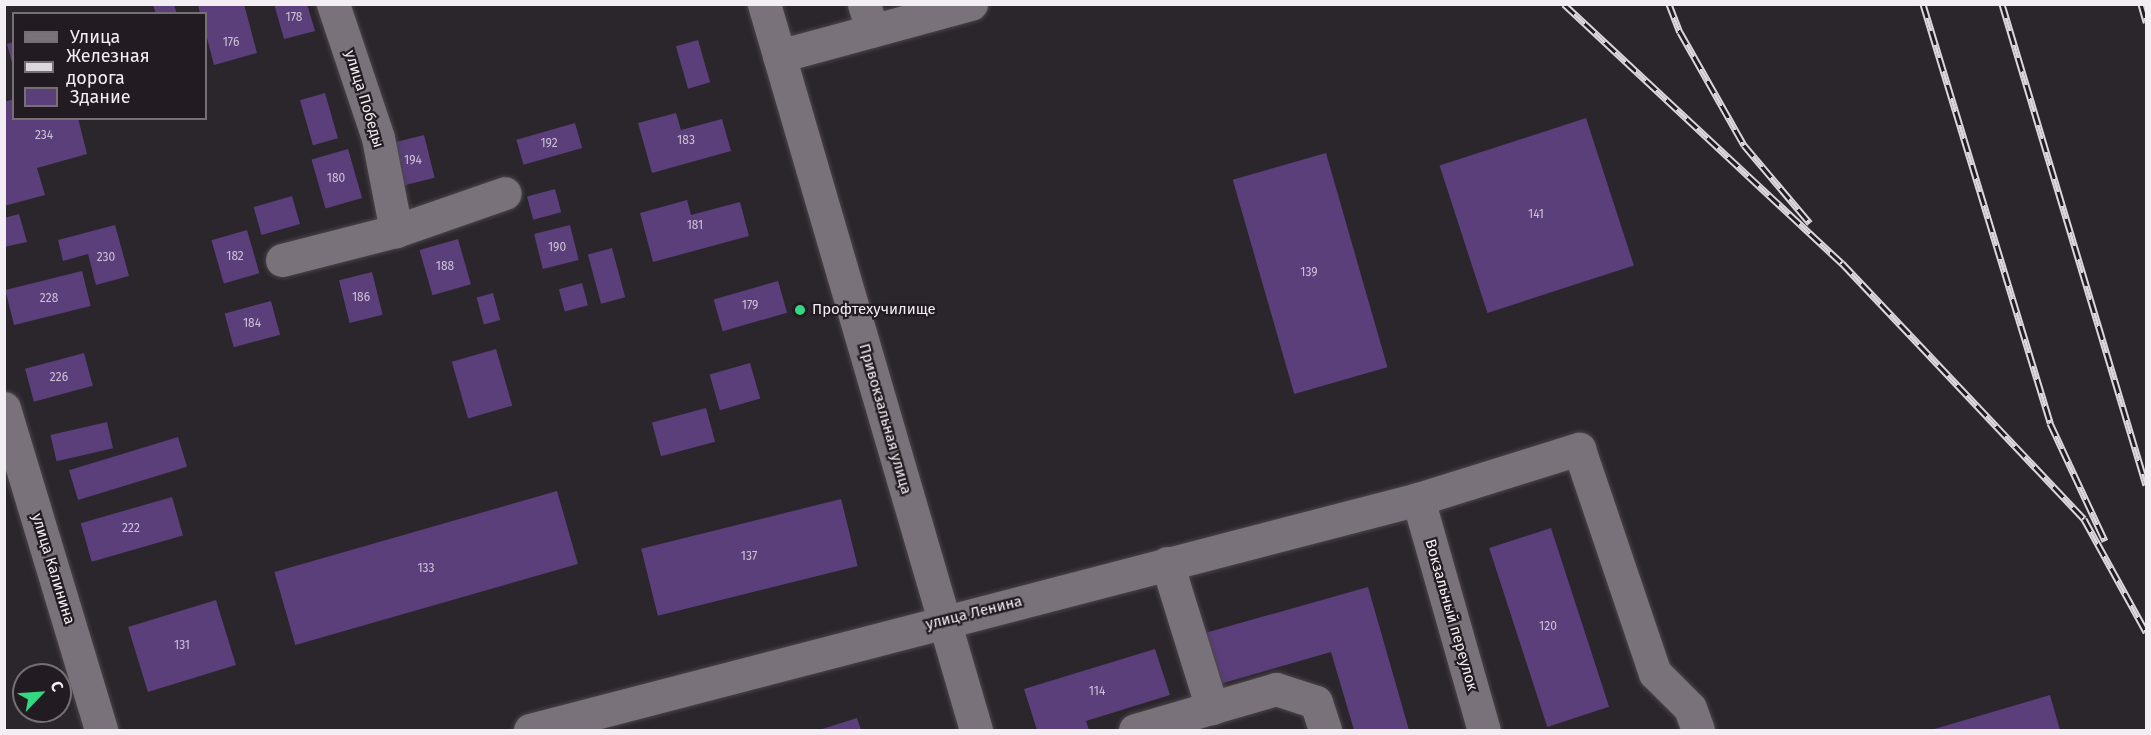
<!DOCTYPE html>
<html>
<head>
<meta charset="utf-8">
<style>
  body { margin:0 }
  #map { position:relative; width:2151px; height:735px; overflow:hidden; background:#2b252c; font-family:"Fira Sans",sans-serif }
  div>[style] { position:absolute }
  .building>* { inset:0; background:#5a3f7b; transform-origin:0 0 }
  .roads { filter:drop-shadow(0 0 2px #4a444a) drop-shadow(0 0 2px #4a444a) }
  .minor>* { height:33px; margin:-16.5px; padding:0 16.5px; transform-origin:16.5px; border-radius:16.5px; background:#79727a }
  .rail>* { height:7px; margin-top:-3.5px; transform-origin:0; background:repeating-linear-gradient(90deg,#221c22 0 14px,#dcd7dc 0 28px); box-sizing:border-box; border-block:2px solid #dcd7dc }
  .dots>* { width:16px; height:16px; translate:-50% -50%; box-sizing:border-box; border:3px solid #221c22; border-radius:50% }
  span { translate:-50% -50%; white-space:nowrap; text-align:center; line-height:1.15; -webkit-text-stroke:4.5px #221c22; paint-order:stroke }
  .number-label { font-size:12px; color:#cdc2d5 }
  .number-label span { -webkit-text-stroke-width:0 }
  .street-label { font-size:15px; color:#f3eef3 }
  .poi-label { font-size:15px; color:#f3eef3 }
  .left { translate:0 -50%; text-align:left }
  .frame { position:absolute; inset:0; border:6px solid #f3eef3; pointer-events:none }
  .legend { position:absolute; left:12px; top:12px; width:195px; height:108px; box-sizing:border-box; background:#221c22; border:2px solid #767076; margin:0; padding:8px 10px; list-style:none; font-size:18px; color:#f3eef3 }
  .legend li { display:flex; align-items:center; gap:12px; height:30px }
  .legend b { width:30px; border:2px solid #767076 }
  .north { position:absolute; left:12px; top:663px; width:60px; height:60px; box-sizing:border-box; background:#221c22; border:2px solid #767076; border-radius:50%; rotate:65deg; font-size:16px; font-weight:700; line-height:24px; text-align:center; color:#f3eef3 }
  .north::after { content:''; display:block; margin:auto; width:21px; height:27px; background:#34d881; clip-path:polygon(50% 0,100% 100%,50% 72%,0 100%) }
</style>
</head>
<body>
<div id="map">
  <div class="building">
    <i style="clip-path:polygon(198px 4px,244px 4px,257px 53px,214px 65px,206px 34px,206px 14px,200px 14px)"></i>
    <i style="clip-path:polygon(274px 4px,307px 4px,315px 31px,284px 39px)"></i>
    <i style="clip-path:polygon(153px 5px,174px 5px,177px 14px,156px 14px)"></i>
    <i style="left:698px;top:40px;width:44px;height:23px;rotate:74deg"></i>
    <i style="clip-path:polygon(14px 42px,14px 67px,13px 67px,7px 44px)"></i>
    <i style="left:325px;top:93px;width:47px;height:26px;rotate:74deg"></i>
    <i style="clip-path:polygon(14px 99px,14px 118px,78px 118px,87px 154px,37px 168px,45px 195px,4px 206px,4px 102px)"></i>
    <i style="clip-path:polygon(676px 113px,681px 130px,722px 119px,731px 151px,652px 173px,638px 123px)"></i>
    <i style="left:1586px;top:118px;width:155px;height:154px;rotate:72deg"></i>
    <i style="left:575px;top:123px;width:26px;height:61px;rotate:74deg"></i>
    <i style="left:424px;top:135px;width:44px;height:34px;rotate:76deg"></i>
    <i style="left:348px;top:149px;width:51px;height:38px;rotate:74deg"></i>
    <i style="left:1326px;top:153px;width:223px;height:97px;rotate:74deg"></i>
    <i style="left:555px;top:189px;width:24px;height:29px;rotate:75deg"></i>
    <i style="left:292px;top:196px;width:29px;height:40px;rotate:74deg"></i>
    <i style="clip-path:polygon(687px 200px,691px 215px,740px 202px,749px 236px,653px 262px,640px 213px)"></i>
    <i style="clip-path:polygon(19px 214px,27px 242px,4px 247px,4px 218px)"></i>
    <i style="clip-path:polygon(115px 225px,129px 276px,96px 285px,88px 254px,63px 261px,58px 240px)"></i>
    <i style="left:570px;top:225px;width:36px;height:37px;rotate:76deg"></i>
    <i style="left:247px;top:230px;width:45px;height:37px;rotate:74deg"></i>
    <i style="left:458px;top:239px;width:47px;height:40px;rotate:74deg"></i>
    <i style="left:612px;top:248px;width:51px;height:25px;rotate:75deg"></i>
    <i style="left:82px;top:271px;width:36px;height:79px;rotate:76deg"></i>
    <i style="left:372px;top:272px;width:44px;height:34px;rotate:76deg"></i>
    <i style="left:778px;top:281px;width:33px;height:67px;rotate:74deg"></i>
    <i style="left:582px;top:283px;width:23px;height:24px;rotate:75deg"></i>
    <i style="left:493px;top:293px;width:28px;height:17px;rotate:75deg"></i>
    <i style="left:271px;top:301px;width:35px;height:48px;rotate:75deg"></i>
    <i style="left:496px;top:349px;width:59px;height:46px;rotate:74deg"></i>
    <i style="left:84px;top:353px;width:34px;height:61px;rotate:75deg"></i>
    <i style="left:750px;top:363px;width:37px;height:42px;rotate:74deg"></i>
    <i style="left:706px;top:408px;width:35px;height:56px;rotate:75deg"></i>
    <i style="left:107px;top:422px;width:27px;height:58px;rotate:77deg"></i>
    <i style="left:178px;top:437px;width:31px;height:114px;rotate:73deg"></i>
    <i style="left:557px;top:491px;width:76px;height:294px;rotate:74deg"></i>
    <i style="left:172px;top:497px;width:40px;height:95px;rotate:74deg"></i>
    <i style="left:841px;top:499px;width:69px;height:206px;rotate:76deg"></i>
    <i style="left:1551px;top:528px;width:188px;height:65px;rotate:72deg"></i>
    <i style="clip-path:polygon(1368px 587px,1409px 730px,1354px 730px,1331px 652px,1220px 684px,1205px 633px)"></i>
    <i style="left:216px;top:600px;width:68px;height:92px;rotate:73deg"></i>
    <i style="clip-path:polygon(1155px 649px,1170px 695px,1086px 721px,1089px 730px,1037px 730px,1024px 689px)"></i>
    <i style="clip-path:polygon(2050px 695px,2060px 730px,1931px 730px)"></i>
    <i style="clip-path:polygon(857px 718px,861px 730px,819px 730px)"></i>
  </div>
  <div class="roads">
    <div class="minor">
      <i style="left:333px;top:4px;width:141px;rotate:71.4deg"></i>
      <i style="left:378px;top:138px;width:95px;rotate:79deg"></i>
      <i style="left:764px;top:4px;width:756px;rotate:73.72deg"></i>
      <i style="left:864px;top:4px;width:28px;rotate:73deg"></i>
      <i style="left:779px;top:56px;width:199px;rotate:-15.2deg"></i>
      <i style="left:282px;top:260px;width:118px;rotate:-14.3deg"></i>
      <i style="left:396px;top:231px;width:115px;rotate:-19.2deg"></i>
      <i style="left:4px;top:408px;width:336px;rotate:73.2deg"></i>
      <i style="left:1418px;top:499px;width:240px;rotate:74.1deg"></i>
      <i style="left:1167px;top:563px;width:152px;rotate:72.8deg"></i>
      <i style="left:530px;top:730px;width:918px;rotate:-14.58deg"></i>
      <i style="left:1418px;top:499px;width:169px;rotate:-17.3deg"></i>
      <i style="left:1579px;top:449px;width:237px;rotate:71.3deg"></i>
      <i style="left:1655px;top:673px;width:49px;rotate:45deg"></i>
      <i style="left:1690px;top:708px;width:23px;rotate:70deg"></i>
      <i style="left:1135px;top:730px;width:147px;rotate:-16.2deg"></i>
      <i style="left:1276px;top:689px;width:42px;rotate:18deg"></i>
      <i style="left:1316px;top:702px;width:29px;rotate:72deg"></i>
    </div>
  </div>
  <div class="rail">
    <i style="left:1564px;top:4px;width:380px;rotate:43deg"></i>
    <i style="left:1842px;top:263px;width:352px;rotate:46.6deg"></i>
    <i style="left:2084px;top:519px;width:129px;rotate:61.2deg"></i>
    <i style="left:1669px;top:4px;width:30px;rotate:69deg"></i>
    <i style="left:1680px;top:32px;width:130px;rotate:60.5deg"></i>
    <i style="left:1744px;top:145px;width:102px;rotate:49.8deg"></i>
    <i style="left:1923px;top:4px;width:438px;rotate:73.1deg"></i>
    <i style="left:2050px;top:423px;width:130px;rotate:65deg"></i>
    <i style="left:2002px;top:4px;width:502px;rotate:73.33deg"></i>
    <i style="left:2141px;top:4px;width:19px;rotate:74deg"></i>
  </div>
  <div class="dots">
    <i style="left:800px;top:310px;background:#34d881"></i>
  </div>
  <div class="number-label">
    <span style="left:294px;top:18px">178</span>
    <span style="left:231px;top:43px">176</span>
    <span style="left:44px;top:136px">234</span>
    <span style="left:686px;top:141px">183</span>
    <span style="left:549px;top:144px">192</span>
    <span style="left:413px;top:161px">194</span>
    <span style="left:336px;top:179px">180</span>
    <span style="left:1536px;top:215px">141</span>
    <span style="left:695px;top:226px">181</span>
    <span style="left:557px;top:248px">190</span>
    <span style="left:235px;top:257px">182</span>
    <span style="left:106px;top:258px">230</span>
    <span style="left:445px;top:267px">188</span>
    <span style="left:1309px;top:273px">139</span>
    <span style="left:361px;top:298px">186</span>
    <span style="left:49px;top:299px">228</span>
    <span style="left:750px;top:306px">179</span>
    <span style="left:252px;top:324px">184</span>
    <span style="left:59px;top:378px">226</span>
    <span style="left:131px;top:529px">222</span>
    <span style="left:749px;top:557px">137</span>
    <span style="left:426px;top:569px">133</span>
    <span style="left:1548px;top:627px">120</span>
    <span style="left:182px;top:646px">131</span>
    <span style="left:1097px;top:692px">114</span>
  </div>
  <div class="street-label">
    <span style="left:364px;top:99px;rotate:73deg">улица Победы</span>
    <span style="left:885px;top:419px;rotate:74deg">Привокзальная улица</span>
    <span style="left:53px;top:569px;rotate:73deg">улица Калинина</span>
    <span style="left:974px;top:613px;rotate:-14deg">улица Ленина</span>
    <span style="left:1451px;top:615px;rotate:74deg">Вокзальный переулок</span>
  </div>
  <div class="poi-label">
    <span class="left" style="left:812px;top:310px">Профтехучилище</span>
  </div>
  <div class="frame"></div>
  <ul class="legend">
  <li><b style="height:8px;background:#79727a"></b>Улица</li>
  <li><b style="height:8px;background:#dcd7dc"></b>Железная дорога</li>
  <li><b style="height:16px;background:#5a3f7b"></b>Здание</li>
  </ul>
  <div class="north">С</div>
</div>
</body>
</html>
